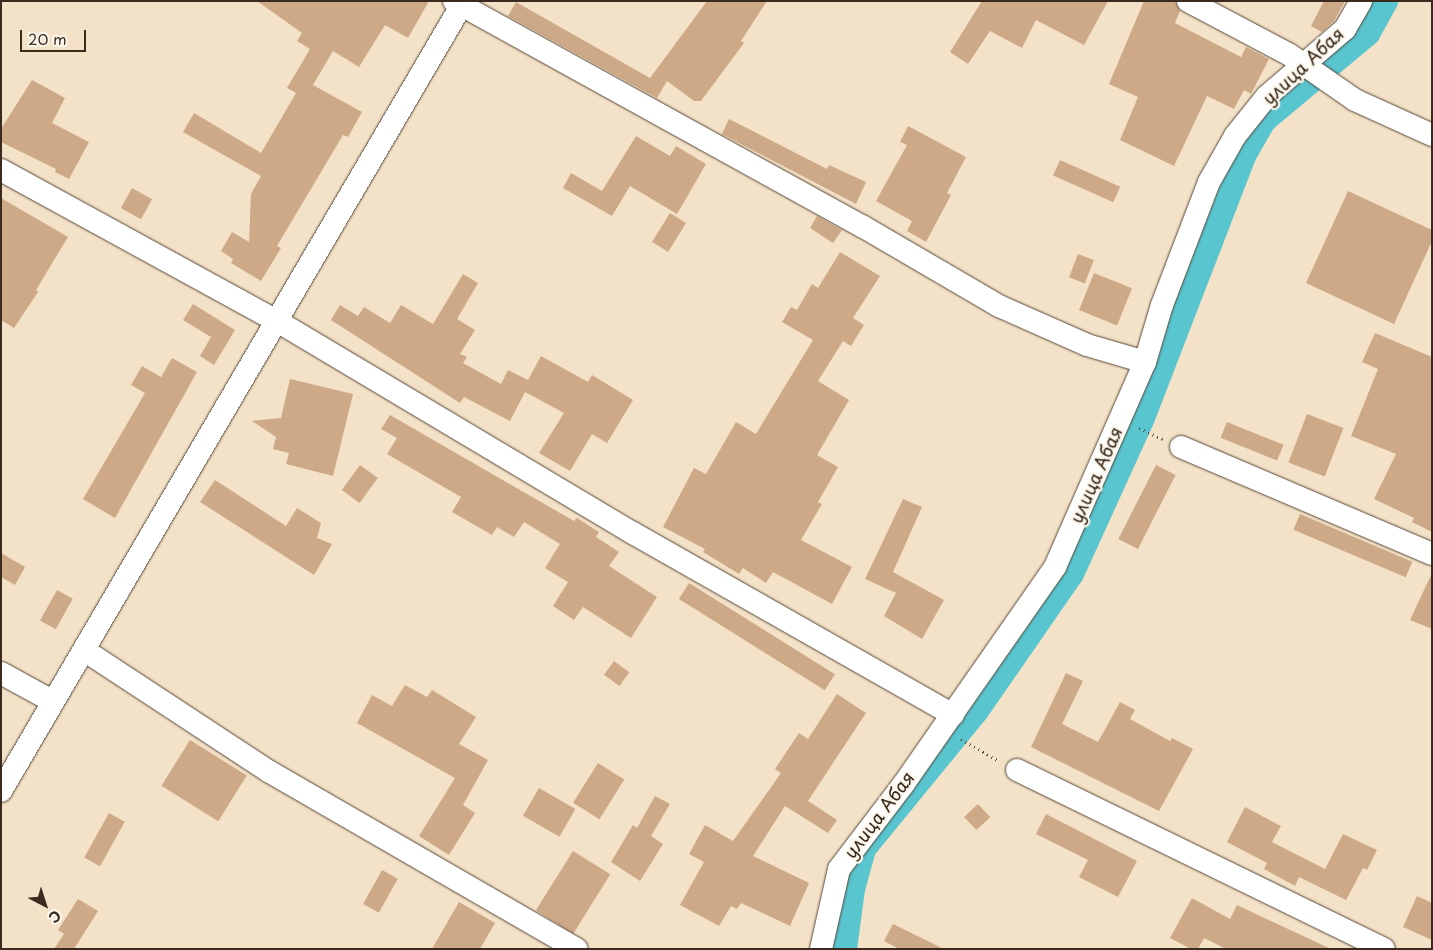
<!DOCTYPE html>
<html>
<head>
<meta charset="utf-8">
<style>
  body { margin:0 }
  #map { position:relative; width:1433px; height:950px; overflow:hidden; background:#f4e2c8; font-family:"Playpen Sans",sans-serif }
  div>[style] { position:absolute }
  .canal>* { height:24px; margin:-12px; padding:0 12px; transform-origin:12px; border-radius:12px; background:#58c5cf }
  .building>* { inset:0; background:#cda987; transform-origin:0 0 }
  .path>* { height:3px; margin-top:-1.5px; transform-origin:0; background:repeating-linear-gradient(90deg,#574638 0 1px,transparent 0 5px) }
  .roads { filter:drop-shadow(0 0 1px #574638) drop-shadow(0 0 1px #574638) }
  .street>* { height:22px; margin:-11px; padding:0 11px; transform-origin:11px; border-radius:11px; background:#fff }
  span { translate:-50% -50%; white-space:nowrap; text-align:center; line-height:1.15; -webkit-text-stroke:4.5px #fbf7ec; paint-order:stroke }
  .street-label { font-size:18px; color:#3b2a1e }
  .frame { position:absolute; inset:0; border:2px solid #3b2a1e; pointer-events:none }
  .north { position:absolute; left:20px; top:880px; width:50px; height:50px; -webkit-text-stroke:4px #fbf7ec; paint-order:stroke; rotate:140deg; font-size:14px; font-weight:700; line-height:20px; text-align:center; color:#3b2a1e }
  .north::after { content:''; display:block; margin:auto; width:18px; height:22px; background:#3b2a1e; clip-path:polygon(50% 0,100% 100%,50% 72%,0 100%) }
  .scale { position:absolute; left:20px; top:30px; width:66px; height:22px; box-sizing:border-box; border:2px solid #3b2a1e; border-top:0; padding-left:6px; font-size:15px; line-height:18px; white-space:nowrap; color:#3b2a1e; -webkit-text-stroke:4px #fbf7ec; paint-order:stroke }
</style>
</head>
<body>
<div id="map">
  <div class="canal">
    <i style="left:845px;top:949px;width:61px;rotate:-82.4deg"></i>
    <i style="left:853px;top:889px;width:41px;rotate:-74.6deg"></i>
    <i style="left:864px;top:849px;width:178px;rotate:-50.7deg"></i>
    <i style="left:977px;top:711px;width:167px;rotate:-55.3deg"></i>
    <i style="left:1072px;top:574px;width:171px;rotate:-65.5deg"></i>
    <i style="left:1143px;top:418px;width:283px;rotate:-68.9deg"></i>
    <i style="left:1245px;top:154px;width:39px;rotate:-60deg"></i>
    <i style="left:1265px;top:120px;width:134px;rotate:-39.9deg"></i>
    <i style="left:1368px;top:34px;width:38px;rotate:-61deg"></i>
  </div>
  <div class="building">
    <i style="clip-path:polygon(257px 1px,429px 1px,408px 38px,385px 25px,359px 67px,333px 51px,313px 85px,362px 112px,348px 137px,343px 135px,277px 246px,281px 248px,261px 281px,231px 263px,233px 259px,221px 251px,232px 232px,249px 242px,251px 194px,261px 176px,183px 132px,194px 113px,261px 153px,296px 93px,287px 88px,310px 49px,297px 41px,302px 33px)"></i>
    <i style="clip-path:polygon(707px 1px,767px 1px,741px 41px,744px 43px,701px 101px,694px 101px,667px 81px,657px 98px,508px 16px,516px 2px,650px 78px)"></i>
    <i style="clip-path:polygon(982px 1px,1108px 1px,1084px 45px,1036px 20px,1022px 48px,990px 31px,968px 64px,950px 52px)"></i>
    <i style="clip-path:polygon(1144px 1px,1175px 1px,1180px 11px,1175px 23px,1241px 57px,1246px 47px,1269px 59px,1251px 94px,1244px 90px,1234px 109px,1207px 96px,1174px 166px,1120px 140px,1138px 97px,1109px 84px)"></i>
    <i style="clip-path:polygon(1324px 1px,1345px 1px,1334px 21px,1322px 32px,1311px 26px)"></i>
    <i style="clip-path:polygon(32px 80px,65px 98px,52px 123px,89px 142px,69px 179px,55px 172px,56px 169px,1px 142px,1px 129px)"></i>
    <i style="clip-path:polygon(729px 119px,827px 169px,829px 165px,866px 182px,856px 204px,722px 134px)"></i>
    <i style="clip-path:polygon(908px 126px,966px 157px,947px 193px,951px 195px,926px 242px,907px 231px,912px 221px,876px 201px,907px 145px,900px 142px)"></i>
    <i style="clip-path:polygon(636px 136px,670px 156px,676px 146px,706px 164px,677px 214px,630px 186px,612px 216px,563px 188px,571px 173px,602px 191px)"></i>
    <i style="left:1060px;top:160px;width:66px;height:17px;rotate:24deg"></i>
    <i style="left:132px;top:188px;width:23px;height:23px;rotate:29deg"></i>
    <i style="clip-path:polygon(1348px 191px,1432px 230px,1432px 241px,1394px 324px,1306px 283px)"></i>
    <i style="clip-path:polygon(1px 198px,68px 237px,36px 290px,38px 292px,14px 328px,1px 320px)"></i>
    <i style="left:670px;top:213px;width:19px;height:34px;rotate:32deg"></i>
    <i style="clip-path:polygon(817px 216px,842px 230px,833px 243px,810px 228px)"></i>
    <i style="clip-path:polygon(840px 252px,880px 276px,853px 318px,864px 325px,851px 346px,843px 341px,818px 381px,849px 400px,817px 455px,838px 467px,818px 502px,822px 504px,801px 540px,852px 567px,832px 604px,773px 572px,766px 583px,743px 568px,739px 574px,703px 552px,705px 549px,663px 527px,694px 468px,706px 474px,736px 422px,756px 434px,813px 340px,782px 322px,791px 307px,797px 310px,812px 284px,818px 288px)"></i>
    <i style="left:1078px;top:254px;width:17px;height:25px;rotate:21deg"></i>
    <i style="left:1094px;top:273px;width:41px;height:40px;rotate:22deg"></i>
    <i style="clip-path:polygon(463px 274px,478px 283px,457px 319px,475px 330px,460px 354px,467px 357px,463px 363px,501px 384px,508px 370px,528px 380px,541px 356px,588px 382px,592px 375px,633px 400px,607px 443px,592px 434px,570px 471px,539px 453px,564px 413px,525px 392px,510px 421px,464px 397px,460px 403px,331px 320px,340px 305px,358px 316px,364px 307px,390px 323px,401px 305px,433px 324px)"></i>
    <i style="clip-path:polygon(193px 304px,235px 330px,214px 365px,200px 356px,211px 337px,183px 320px)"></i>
    <i style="clip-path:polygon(1375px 333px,1432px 357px,1432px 532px,1412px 522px,1414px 518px,1374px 499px,1396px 454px,1351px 436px,1378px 369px,1362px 362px)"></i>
    <i style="clip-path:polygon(172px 358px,197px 372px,115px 518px,83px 499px,145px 393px,131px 385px,142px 366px,161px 377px)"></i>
    <i style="clip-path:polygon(290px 379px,353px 394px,333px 476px,286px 464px,289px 453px,273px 449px,276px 437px,252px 421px,281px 418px)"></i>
    <i style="left:1307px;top:414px;width:39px;height:52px;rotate:21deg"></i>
    <i style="clip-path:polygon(390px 415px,574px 521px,577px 518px,599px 532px,596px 537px,619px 552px,609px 566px,657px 597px,631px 638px,583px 607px,574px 620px,553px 606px,568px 582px,545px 568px,560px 544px,524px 522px,514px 537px,497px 527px,492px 535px,452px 512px,461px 497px,387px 454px,397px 438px,381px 429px)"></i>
    <i style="left:1227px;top:422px;width:61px;height:17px;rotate:22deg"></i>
    <i style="left:360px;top:465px;width:22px;height:31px;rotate:36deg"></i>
    <i style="left:1156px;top:465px;width:22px;height:83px;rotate:27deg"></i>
    <i style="clip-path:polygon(215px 480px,286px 526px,297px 508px,321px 523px,317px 538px,332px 544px,314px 575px,200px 502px)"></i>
    <i style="clip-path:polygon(903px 499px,922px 507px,893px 572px,944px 600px,922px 639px,884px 616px,896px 593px,865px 579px)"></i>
    <i style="left:1300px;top:514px;width:122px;height:17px;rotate:23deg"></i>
    <i style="clip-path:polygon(1px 553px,25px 567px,15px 585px,1px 577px)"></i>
    <i style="clip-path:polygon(1432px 573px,1432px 629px,1410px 620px)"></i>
    <i style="left:689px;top:583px;width:172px;height:19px;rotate:32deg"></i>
    <i style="left:57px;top:590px;width:18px;height:35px;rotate:29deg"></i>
    <i style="left:614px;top:661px;width:19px;height:17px;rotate:36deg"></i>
    <i style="clip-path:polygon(1066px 673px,1083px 681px,1062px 724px,1098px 742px,1120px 702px,1135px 710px,1130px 719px,1170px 741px,1172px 738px,1193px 749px,1159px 811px,1031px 747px)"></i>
    <i style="clip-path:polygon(405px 685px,427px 697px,432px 690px,476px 717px,459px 744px,488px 760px,463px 805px,475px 813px,449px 855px,419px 836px,455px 778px,357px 723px,372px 695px,392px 706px)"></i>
    <i style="clip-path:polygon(837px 694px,866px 713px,808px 801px,837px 820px,828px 833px,785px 806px,753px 856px,809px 883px,790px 926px,741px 903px,737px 909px,731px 906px,719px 926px,680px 905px,704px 862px,689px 854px,705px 825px,733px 841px,781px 773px,775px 769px,799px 733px,808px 739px)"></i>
    <i style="left:190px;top:740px;width:67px;height:54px;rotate:32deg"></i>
    <i style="left:598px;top:763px;width:31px;height:47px;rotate:32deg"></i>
    <i style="left:539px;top:788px;width:42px;height:32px;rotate:30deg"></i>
    <i style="clip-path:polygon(655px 796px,670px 804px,651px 836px,663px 844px,640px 881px,611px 862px,633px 825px,637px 828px)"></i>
    <i style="left:978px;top:804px;width:18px;height:19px;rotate:47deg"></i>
    <i style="clip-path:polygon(1245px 807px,1281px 826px,1272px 842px,1325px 869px,1343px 834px,1377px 850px,1367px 870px,1363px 868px,1346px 900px,1299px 877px,1295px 886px,1264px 869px,1267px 863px,1227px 842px)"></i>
    <i style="left:109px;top:813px;width:18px;height:51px;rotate:29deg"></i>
    <i style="clip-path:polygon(1046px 814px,1137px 861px,1118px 897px,1079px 877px,1088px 860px,1036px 834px)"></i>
    <i style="left:573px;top:851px;width:44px;height:70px;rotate:32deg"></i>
    <i style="left:382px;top:870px;width:18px;height:39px;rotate:29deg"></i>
    <i style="clip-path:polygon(1417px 896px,1432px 903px,1432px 940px,1403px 927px)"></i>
    <i style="clip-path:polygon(1192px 898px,1230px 919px,1237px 905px,1331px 949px,1226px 949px,1204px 938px,1198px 949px,1191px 949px,1170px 938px)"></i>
    <i style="clip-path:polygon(78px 899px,98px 911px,74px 949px,54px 949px,64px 934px,58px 930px)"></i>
    <i style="clip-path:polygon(459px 902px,495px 923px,480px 949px,432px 949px)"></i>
    <i style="clip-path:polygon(893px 924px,944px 949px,899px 949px,884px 941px)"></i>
  </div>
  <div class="path">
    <i style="left:1139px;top:428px;width:26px;rotate:25deg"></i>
    <i style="left:961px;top:739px;width:44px;rotate:30.1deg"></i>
  </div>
  <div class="roads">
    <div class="street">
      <i style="left:454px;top:1px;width:466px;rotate:28.9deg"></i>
      <i style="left:862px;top:226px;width:159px;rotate:30.3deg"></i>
      <i style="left:999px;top:306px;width:96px;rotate:23.9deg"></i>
      <i style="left:1087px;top:345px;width:60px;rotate:16.3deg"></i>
      <i style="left:1188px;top:1px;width:115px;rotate:27.9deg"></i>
      <i style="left:1290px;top:55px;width:79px;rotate:34.7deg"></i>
      <i style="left:1355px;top:100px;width:85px;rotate:24.4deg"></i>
      <i style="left:1px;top:170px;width:315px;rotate:28.7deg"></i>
      <i style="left:277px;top:321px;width:414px;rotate:30.8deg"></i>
      <i style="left:633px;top:533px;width:368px;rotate:29.6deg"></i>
      <i style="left:1181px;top:447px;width:273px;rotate:23.1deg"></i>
      <i style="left:84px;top:650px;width:222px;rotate:33.3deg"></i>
      <i style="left:270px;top:772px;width:354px;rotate:30deg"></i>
      <i style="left:1px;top:673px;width:58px;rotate:28.8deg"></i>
      <i style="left:1017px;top:770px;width:408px;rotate:26deg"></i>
      <i style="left:1px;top:791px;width:916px;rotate:-59.63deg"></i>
      <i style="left:821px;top:949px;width:82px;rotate:-77.3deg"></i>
      <i style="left:839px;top:869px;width:106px;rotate:-52.7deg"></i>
      <i style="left:903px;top:785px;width:266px;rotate:-55.1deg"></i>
      <i style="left:1055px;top:567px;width:224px;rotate:-66.3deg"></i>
      <i style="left:1145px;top:362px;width:59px;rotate:-73.4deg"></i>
      <i style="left:1162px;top:305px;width:132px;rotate:-69.1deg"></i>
      <i style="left:1209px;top:182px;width:53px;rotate:-60.5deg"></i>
      <i style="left:1235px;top:136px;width:51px;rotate:-51.3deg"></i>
      <i style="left:1267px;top:96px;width:103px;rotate:-40.7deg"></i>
      <i style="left:1345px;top:29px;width:32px;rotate:-60deg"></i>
    </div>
  </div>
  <div class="street-label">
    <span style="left:1303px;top:66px;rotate:-43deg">улица Абая</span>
    <span style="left:1096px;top:475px;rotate:-66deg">улица Абая</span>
    <span style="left:879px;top:815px;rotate:-53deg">улица Абая</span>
  </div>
  <div class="frame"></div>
  <div class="north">С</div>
  <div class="scale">20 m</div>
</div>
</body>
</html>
